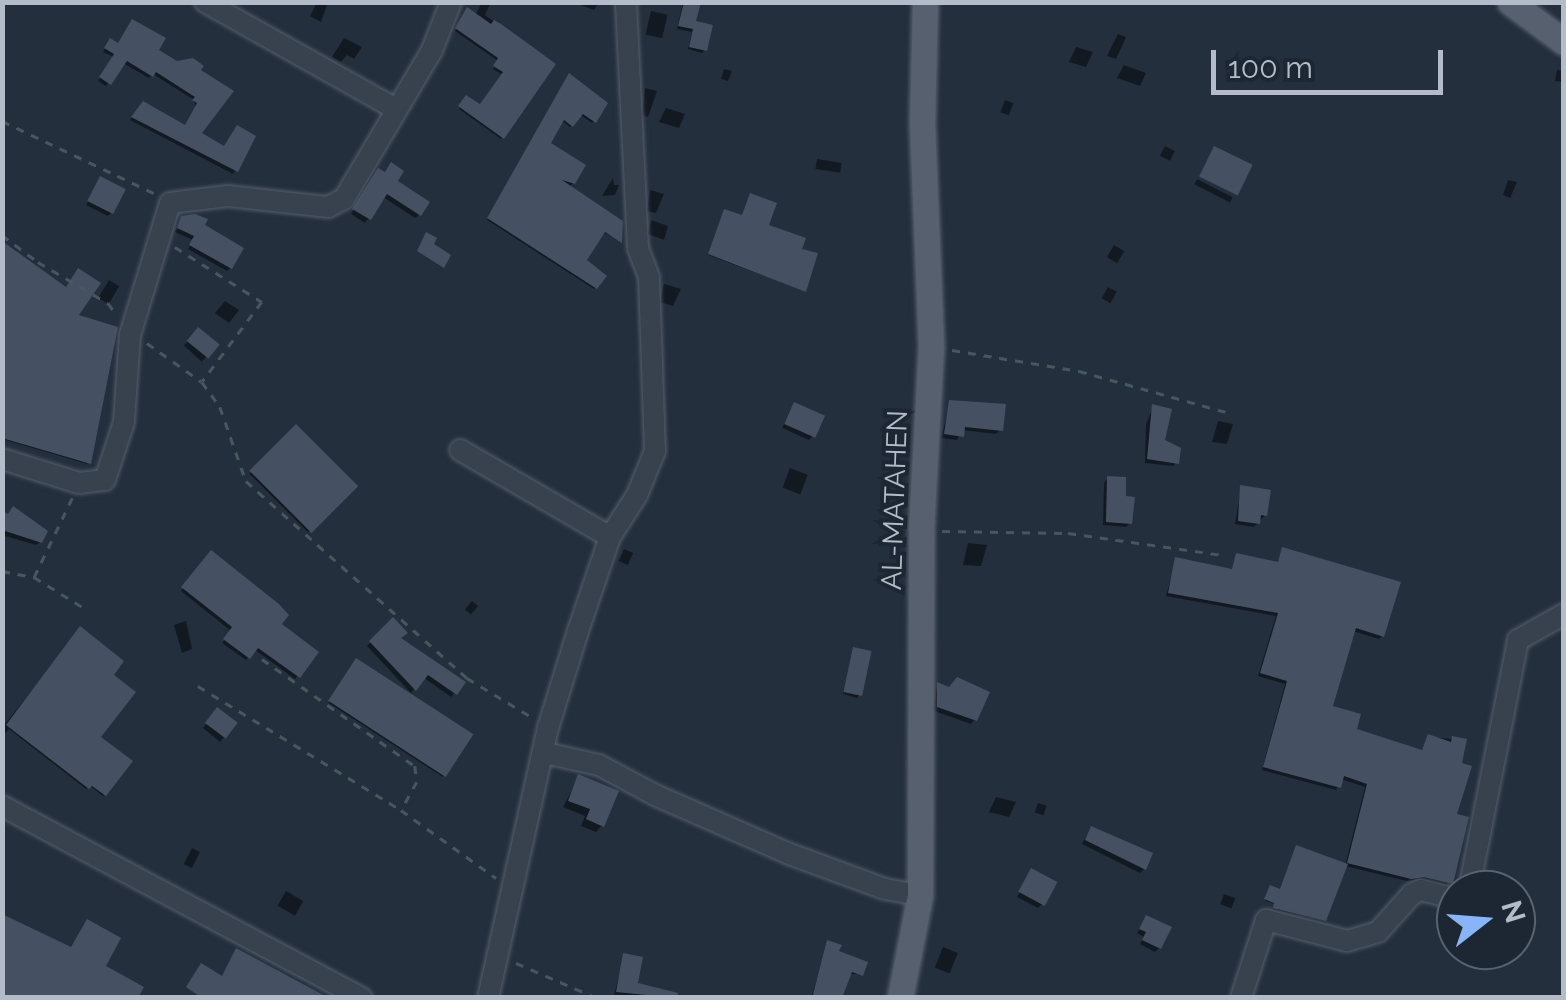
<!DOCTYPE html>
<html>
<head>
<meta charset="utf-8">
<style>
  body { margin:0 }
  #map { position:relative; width:1566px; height:1000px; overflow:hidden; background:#242f3e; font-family:Raleway,sans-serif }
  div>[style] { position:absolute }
  .shadow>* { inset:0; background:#0007; transform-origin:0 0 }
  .building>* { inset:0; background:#455162; transform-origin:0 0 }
  .path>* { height:2.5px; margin-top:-1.25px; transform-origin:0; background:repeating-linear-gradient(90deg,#44595c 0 8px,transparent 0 16px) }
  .roads { filter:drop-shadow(0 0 2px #565f6c) drop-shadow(0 0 2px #565f6c) }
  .minor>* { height:20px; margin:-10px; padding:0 10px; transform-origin:10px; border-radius:10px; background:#38414e }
  .major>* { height:25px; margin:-12.5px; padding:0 12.5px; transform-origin:12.5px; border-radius:12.5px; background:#56606e }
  span { translate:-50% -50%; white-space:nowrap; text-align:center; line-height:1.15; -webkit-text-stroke:8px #1d2633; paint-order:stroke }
  .street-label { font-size:28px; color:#b4bcc9 }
  .frame { position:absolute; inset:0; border:5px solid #b4bcc9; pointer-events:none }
  .north { position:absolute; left:1436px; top:870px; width:100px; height:100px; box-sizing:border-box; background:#1d2633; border:2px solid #59626f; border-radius:50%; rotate:73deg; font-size:28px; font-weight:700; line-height:40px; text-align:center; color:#b4bcc9 }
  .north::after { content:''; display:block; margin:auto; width:35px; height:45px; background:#8ab4f8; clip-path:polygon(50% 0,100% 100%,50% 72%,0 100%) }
  .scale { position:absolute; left:1211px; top:50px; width:232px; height:45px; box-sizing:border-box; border:5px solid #b4bcc9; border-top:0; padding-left:12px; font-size:30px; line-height:35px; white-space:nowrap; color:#b4bcc9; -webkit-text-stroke:8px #1d2633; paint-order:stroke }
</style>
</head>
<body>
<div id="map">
  <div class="shadow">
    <i style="clip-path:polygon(317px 2px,328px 2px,321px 22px,310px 16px)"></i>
    <i style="clip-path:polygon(482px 2px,491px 2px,485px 15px,553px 65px,501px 139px,459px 109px,467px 98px,480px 107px,503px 75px,493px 69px,498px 61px,455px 31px,466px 12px,475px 16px)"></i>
    <i style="clip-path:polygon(572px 2px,599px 2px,594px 10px)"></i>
    <i style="clip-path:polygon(683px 2px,699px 2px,693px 22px,705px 50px,702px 53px,688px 49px,692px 32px,677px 29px)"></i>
    <i style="left:651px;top:11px;width:17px;height:24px;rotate:13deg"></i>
    <i style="clip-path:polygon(1118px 34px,1126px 37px,1116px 59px,1107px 56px)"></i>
    <i style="clip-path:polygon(344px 38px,362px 47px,354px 59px,347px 55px,341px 62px,332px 57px)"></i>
    <i style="clip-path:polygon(108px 44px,155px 51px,176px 64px,200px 66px,198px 134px,224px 149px,253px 137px,233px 174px,130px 120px,143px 104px,184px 128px,196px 107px,194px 100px,153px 74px,149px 78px,123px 63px,106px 86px,98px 81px,114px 57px,103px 52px)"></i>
    <i style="clip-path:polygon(1076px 47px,1093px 52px,1086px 67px,1069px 62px)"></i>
    <i style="clip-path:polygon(1124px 65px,1146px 73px,1140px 86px,1117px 78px)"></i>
    <i style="clip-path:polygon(724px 69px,732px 71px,728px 81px,721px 79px)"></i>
    <i style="clip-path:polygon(1557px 70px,1564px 71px,1564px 82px,1555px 81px)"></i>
    <i style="clip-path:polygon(569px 77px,605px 104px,592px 123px,579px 114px,570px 127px,561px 120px,547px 144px,573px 183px,568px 188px,620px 240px,602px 232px,584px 261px,604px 276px,594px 289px,487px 220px)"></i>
    <i style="clip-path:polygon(645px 88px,657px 91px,648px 117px,642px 115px)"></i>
    <i style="left:1005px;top:100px;width:9px;height:13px;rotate:21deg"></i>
    <i style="clip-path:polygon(666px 108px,685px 114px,679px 128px,659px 122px)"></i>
    <i style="left:1165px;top:146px;width:11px;height:11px;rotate:27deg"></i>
    <i style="left:817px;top:159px;width:25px;height:10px;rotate:9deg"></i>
    <i style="clip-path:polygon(375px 175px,395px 181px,419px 215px,415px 218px,383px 197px,365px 223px,351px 214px)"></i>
    <i style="clip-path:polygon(613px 178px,614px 185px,619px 185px,615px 195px,602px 196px)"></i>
    <i style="clip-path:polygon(101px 179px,112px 212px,108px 216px,86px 205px)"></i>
    <i style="left:1197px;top:179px;width:40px;height:6px;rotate:27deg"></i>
    <i style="clip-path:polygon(1508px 180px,1517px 182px,1510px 198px,1503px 195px)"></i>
    <i style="clip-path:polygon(650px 190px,664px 194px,656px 213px,647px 211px)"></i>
    <i style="clip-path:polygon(723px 213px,766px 226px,799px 251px,803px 290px,708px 255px)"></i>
    <i style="clip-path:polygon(182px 218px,230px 268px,227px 271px,188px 249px,193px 240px,175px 232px)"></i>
    <i style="clip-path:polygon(651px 220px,668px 226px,664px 240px,648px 234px)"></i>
    <i style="clip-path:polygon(2px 245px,66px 290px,75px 316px,87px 464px,2px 439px)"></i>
    <i style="left:1114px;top:245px;width:12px;height:14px;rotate:31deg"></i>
    <i style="left:109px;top:280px;width:12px;height:21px;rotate:31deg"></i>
    <i style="clip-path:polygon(664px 284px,681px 289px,673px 306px,660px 302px)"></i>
    <i style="left:1108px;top:287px;width:10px;height:13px;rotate:29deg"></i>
    <i style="clip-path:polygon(225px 301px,239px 310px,229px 323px,215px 313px)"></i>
    <i style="left:198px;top:330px;width:24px;height:21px;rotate:42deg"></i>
    <i style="clip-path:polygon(950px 403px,1000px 430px,996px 434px,962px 430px,957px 440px,941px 438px)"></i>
    <i style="clip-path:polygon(794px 405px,813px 436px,809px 440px,782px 428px)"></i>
    <i style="clip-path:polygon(1153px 407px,1162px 442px,1177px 462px,1173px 466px,1145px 463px,1146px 424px)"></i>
    <i style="clip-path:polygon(1218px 421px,1233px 424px,1227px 444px,1212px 442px)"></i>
    <i style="left:296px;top:427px;width:83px;height:66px;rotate:45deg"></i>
    <i style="left:790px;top:468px;width:19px;height:21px;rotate:21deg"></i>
    <i style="clip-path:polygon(1108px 478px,1123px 498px,1130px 523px,1126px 527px,1103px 525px,1104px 483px)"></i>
    <i style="clip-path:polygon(1241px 488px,1265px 515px,1254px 527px,1235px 524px)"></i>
    <i style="clip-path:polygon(2px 514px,40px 542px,36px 545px,2px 535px)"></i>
    <i style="clip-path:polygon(968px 543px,987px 545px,981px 566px,963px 565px)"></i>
    <i style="left:624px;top:549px;width:10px;height:13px;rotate:24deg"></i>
    <i style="clip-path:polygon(1283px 550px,1382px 636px,1379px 639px,1353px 631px,1330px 708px,1354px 731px,1421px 752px,1428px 737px,1453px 739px,1454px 815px,1447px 886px,1420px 879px,1407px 881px,1345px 866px,1365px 787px,1341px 779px,1336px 790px,1262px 770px,1285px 684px,1258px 676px,1276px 616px,1166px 596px,1176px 560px,1231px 571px,1237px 556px,1277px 565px)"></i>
    <i style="clip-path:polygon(211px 553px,279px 625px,316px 652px,295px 679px,254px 649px,246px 660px,222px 643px,231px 631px,181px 591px)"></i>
    <i style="left:472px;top:601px;width:8px;height:11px;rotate:40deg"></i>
    <i style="clip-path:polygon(186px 621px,192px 649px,182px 653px,174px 625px)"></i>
    <i style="clip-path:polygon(393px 621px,398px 639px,462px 683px,451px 697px,423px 677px,411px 693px,367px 646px)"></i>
    <i style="clip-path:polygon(80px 630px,98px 737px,130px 762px,103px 796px,89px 785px,86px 789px,9px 729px,2px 737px,2px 728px)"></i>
    <i style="clip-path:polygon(854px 650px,860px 694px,857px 698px,843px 694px)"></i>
    <i style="left:356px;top:661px;width:136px;height:50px;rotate:33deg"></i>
    <i style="clip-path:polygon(937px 685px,975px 719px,971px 724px,934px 711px)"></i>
    <i style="clip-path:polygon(213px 715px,235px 724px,220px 742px,203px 728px)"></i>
    <i style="clip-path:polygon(579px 777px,602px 825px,596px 832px,581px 826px,585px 816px,563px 807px)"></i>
    <i style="clip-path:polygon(996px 797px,1016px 802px,1009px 817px,989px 812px)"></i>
    <i style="left:1038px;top:803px;width:9px;height:10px;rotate:18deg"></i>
    <i style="clip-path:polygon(1091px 829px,1144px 869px,1140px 873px,1082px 844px)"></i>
    <i style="left:192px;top:848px;width:9px;height:18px;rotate:27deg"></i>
    <i style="clip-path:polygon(1028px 876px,1042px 904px,1038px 908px,1017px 897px)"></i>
    <i style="clip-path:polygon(1269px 889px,1324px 920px,1273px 909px,1275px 904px,1265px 901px)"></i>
    <i style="left:286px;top:891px;width:20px;height:17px;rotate:30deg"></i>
    <i style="left:1224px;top:894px;width:12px;height:11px;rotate:20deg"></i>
    <i style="clip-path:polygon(1143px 922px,1159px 948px,1155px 952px,1140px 944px,1144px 937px,1137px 933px)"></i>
    <i style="clip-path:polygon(828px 943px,861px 974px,849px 974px,839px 998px,811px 998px)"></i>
    <i style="left:943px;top:947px;width:16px;height:22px;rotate:22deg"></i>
    <i style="clip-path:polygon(624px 956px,635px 985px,682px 997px,614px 995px)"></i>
  </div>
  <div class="building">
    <i style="clip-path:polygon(684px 2px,701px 2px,696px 21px,713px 25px,707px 51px,689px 47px,693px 29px,678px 26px)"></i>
    <i style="clip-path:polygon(467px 7px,491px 24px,494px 20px,501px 24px,556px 64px,504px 139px,458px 106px,466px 95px,480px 104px,503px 72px,493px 66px,498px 58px,455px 28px)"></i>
    <i style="clip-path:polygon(132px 19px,166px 38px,159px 50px,177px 61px,193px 58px,204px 66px,201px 70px,234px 91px,202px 133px,224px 146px,237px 125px,256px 136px,238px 172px,131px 117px,143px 101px,185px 125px,197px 103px,192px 100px,195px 97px,156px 72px,153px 77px,127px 61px,111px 85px,99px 77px,114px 54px,104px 48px,110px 38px,118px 43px)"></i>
    <i style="clip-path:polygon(569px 73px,608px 103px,596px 123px,583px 114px,573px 127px,564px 120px,551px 143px,586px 165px,575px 184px,562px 180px,623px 221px,622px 243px,605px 232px,587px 260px,607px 276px,597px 289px,487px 218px)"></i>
    <i style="left:1214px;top:146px;width:43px;height:34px;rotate:26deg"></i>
    <i style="clip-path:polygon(391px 162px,404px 171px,398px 181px,430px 202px,421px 216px,387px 194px,371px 220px,352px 209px,378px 168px,385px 172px)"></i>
    <i style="left:100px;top:176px;width:29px;height:28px;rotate:27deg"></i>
    <i style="clip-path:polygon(750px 193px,777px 203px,769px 225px,806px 238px,802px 249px,818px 253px,806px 292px,708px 254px,724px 209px,742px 215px)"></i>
    <i style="clip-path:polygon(195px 214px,208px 219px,205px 225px,244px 248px,232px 269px,189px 245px,194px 236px,177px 228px,181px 216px)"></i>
    <i style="clip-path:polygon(426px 232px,437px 238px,434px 244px,451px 255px,444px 268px,417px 251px)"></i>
    <i style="clip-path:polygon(2px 241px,66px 287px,78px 268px,101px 283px,79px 315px,118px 327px,91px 464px,2px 438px)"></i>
    <i style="left:198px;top:327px;width:28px;height:18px;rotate:39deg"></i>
    <i style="clip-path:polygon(949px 400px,1006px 404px,1003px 431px,965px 427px,964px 437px,944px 434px)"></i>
    <i style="left:794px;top:402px;width:34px;height:24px;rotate:24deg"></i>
    <i style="clip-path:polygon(1152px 404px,1172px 409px,1165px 440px,1181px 448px,1179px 464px,1147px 459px)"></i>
    <i style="left:296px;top:424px;width:88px;height:66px;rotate:45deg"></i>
    <i style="clip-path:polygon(1107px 476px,1126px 477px,1126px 496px,1135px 497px,1132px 524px,1106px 522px)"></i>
    <i style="clip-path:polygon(1240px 485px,1271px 490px,1267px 516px,1261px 515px,1260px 524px,1238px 521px)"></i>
    <i style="clip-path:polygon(13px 506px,48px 531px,42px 543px,2px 530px,2px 511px,8px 514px)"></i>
    <i style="clip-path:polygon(1282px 547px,1401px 582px,1384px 637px,1356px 628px,1333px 706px,1361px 714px,1357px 729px,1422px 750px,1428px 734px,1451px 742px,1452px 736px,1467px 739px,1462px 763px,1472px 766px,1457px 814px,1469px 817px,1453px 884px,1424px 877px,1411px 879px,1347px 863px,1367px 784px,1344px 776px,1341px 788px,1263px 767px,1287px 681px,1260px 673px,1278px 613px,1168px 593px,1175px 557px,1232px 569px,1236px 553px,1278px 562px)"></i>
    <i style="clip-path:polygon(211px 550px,279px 604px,289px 615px,282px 624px,319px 652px,300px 678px,258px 648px,250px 659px,223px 639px,232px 627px,181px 587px)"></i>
    <i style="clip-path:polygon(393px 617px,408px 633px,401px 638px,466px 682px,457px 695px,428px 675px,416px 691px,369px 641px)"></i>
    <i style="clip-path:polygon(80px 626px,124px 661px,114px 675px,136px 692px,101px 737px,133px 761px,106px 796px,92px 786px,89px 789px,6px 725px)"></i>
    <i style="left:853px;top:647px;width:19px;height:46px;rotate:12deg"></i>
    <i style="left:356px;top:658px;width:140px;height:51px;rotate:33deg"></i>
    <i style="clip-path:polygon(957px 677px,990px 692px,977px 721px,937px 707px,937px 682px,949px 687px)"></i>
    <i style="left:217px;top:707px;width:26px;height:20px;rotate:37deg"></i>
    <i style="clip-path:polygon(578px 774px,619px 791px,604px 827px,586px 819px,590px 809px,568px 801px)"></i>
    <i style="clip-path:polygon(1091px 826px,1153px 853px,1146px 870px,1085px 840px)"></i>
    <i style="clip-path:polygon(1296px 845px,1348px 864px,1326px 921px,1273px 908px,1274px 903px,1264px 899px,1270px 885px,1280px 889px)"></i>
    <i style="left:1031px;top:868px;width:30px;height:27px;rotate:28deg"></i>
    <i style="clip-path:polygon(2px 914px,71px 947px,87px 919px,121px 938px,106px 966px,144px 987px,138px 998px,2px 998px)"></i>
    <i style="clip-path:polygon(1146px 915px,1172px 927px,1161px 949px,1142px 940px,1146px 932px,1139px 929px)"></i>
    <i style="clip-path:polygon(827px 940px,842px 945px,839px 951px,868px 962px,863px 976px,852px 972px,842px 998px,812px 998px)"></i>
    <i style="clip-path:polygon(236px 948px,329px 998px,202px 998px,186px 987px,201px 963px,222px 976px)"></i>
    <i style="clip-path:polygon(623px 953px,643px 957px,638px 983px,678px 993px,677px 998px,616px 992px)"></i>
  </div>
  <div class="path">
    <i style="left:2px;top:121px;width:170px;rotate:25.4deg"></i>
    <i style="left:2px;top:235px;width:45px;rotate:36.9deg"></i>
    <i style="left:38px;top:262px;width:81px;rotate:30.4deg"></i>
    <i style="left:108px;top:303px;width:14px;rotate:54deg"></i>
    <i style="left:175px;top:247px;width:103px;rotate:32.3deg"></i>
    <i style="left:262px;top:302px;width:99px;rotate:126.8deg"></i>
    <i style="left:147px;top:343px;width:67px;rotate:35.3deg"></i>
    <i style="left:202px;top:382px;width:31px;rotate:54deg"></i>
    <i style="left:220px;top:407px;width:78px;rotate:70.6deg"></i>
    <i style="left:246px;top:481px;width:296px;rotate:41.7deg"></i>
    <i style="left:467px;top:678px;width:74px;rotate:31.1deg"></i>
    <i style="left:952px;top:350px;width:129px;rotate:9.4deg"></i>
    <i style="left:1079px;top:371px;width:153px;rotate:15.6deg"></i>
    <i style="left:942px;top:531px;width:126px;rotate:0.9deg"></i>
    <i style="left:1068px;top:533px;width:157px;rotate:8.1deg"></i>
    <i style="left:2px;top:571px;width:33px;rotate:11deg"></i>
    <i style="left:34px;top:577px;width:59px;rotate:31.8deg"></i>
    <i style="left:34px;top:577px;width:88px;rotate:-64.3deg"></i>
    <i style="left:262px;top:659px;width:187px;rotate:35deg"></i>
    <i style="left:415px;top:766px;width:16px;rotate:83deg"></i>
    <i style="left:417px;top:782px;width:31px;rotate:119deg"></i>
    <i style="left:198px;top:686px;width:238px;rotate:31.4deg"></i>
    <i style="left:401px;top:810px;width:117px;rotate:35.6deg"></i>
    <i style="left:516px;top:963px;width:88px;rotate:23.4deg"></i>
  </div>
  <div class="roads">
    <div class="minor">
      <i style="left:205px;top:2px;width:217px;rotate:29.3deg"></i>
      <i style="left:460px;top:450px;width:173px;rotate:30.1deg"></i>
      <i style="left:2px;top:459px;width:81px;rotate:17.3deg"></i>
      <i style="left:79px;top:483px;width:26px;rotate:-7deg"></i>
      <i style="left:105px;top:480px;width:61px;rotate:-71.9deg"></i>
      <i style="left:124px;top:422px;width:87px;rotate:-86.1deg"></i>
      <i style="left:130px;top:335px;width:138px;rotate:-73.1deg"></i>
      <i style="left:170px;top:203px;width:58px;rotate:-6.9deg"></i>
      <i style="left:228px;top:196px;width:101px;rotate:6.3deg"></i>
      <i style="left:328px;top:207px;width:18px;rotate:-27deg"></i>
      <i style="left:344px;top:199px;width:173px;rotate:-59.4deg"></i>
      <i style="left:432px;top:50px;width:52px;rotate:-68.4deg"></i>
      <i style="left:545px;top:753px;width:55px;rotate:12.5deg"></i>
      <i style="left:599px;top:765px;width:64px;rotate:28.2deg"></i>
      <i style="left:655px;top:795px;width:144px;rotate:23.7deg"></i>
      <i style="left:787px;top:853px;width:104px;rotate:20.2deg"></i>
      <i style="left:885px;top:889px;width:36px;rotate:10deg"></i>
      <i style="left:2px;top:806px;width:408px;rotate:28.1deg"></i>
      <i style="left:1469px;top:890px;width:255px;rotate:-78.9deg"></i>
      <i style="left:1518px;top:640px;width:53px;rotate:-29.5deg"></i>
      <i style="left:488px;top:998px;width:277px;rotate:-77.5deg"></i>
      <i style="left:548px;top:728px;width:102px;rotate:-72.8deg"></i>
      <i style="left:578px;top:631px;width:99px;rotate:-71.2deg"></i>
      <i style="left:610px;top:537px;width:50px;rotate:-57.3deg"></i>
      <i style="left:637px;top:495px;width:48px;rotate:-67.8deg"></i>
      <i style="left:655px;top:451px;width:174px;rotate:-92deg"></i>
      <i style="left:649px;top:277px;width:31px;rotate:-111deg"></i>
      <i style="left:638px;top:248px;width:246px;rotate:-92.8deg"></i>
      <i style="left:1241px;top:998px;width:82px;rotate:-72.2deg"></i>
      <i style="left:1266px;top:920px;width:84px;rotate:14.5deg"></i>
      <i style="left:1347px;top:941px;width:32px;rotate:-16deg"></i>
      <i style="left:1378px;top:932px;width:51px;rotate:-48.2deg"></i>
      <i style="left:1412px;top:894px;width:10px;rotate:-24deg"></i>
      <i style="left:1421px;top:890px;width:36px;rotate:14deg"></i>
    </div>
    <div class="major">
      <i style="left:1510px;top:2px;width:67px;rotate:36.5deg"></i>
      <i style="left:900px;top:998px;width:105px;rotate:-79deg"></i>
      <i style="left:920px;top:895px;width:365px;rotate:-89.8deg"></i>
      <i style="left:921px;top:530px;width:183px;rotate:-86.9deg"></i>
      <i style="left:931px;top:347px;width:223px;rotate:-92.3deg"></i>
      <i style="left:922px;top:124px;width:122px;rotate:-88.6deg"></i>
    </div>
  </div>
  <div class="street-label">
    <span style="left:895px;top:500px;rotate:-88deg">AL-MATAHEN</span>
  </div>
  <div class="frame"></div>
  <div class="north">N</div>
  <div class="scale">100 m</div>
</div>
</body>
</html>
